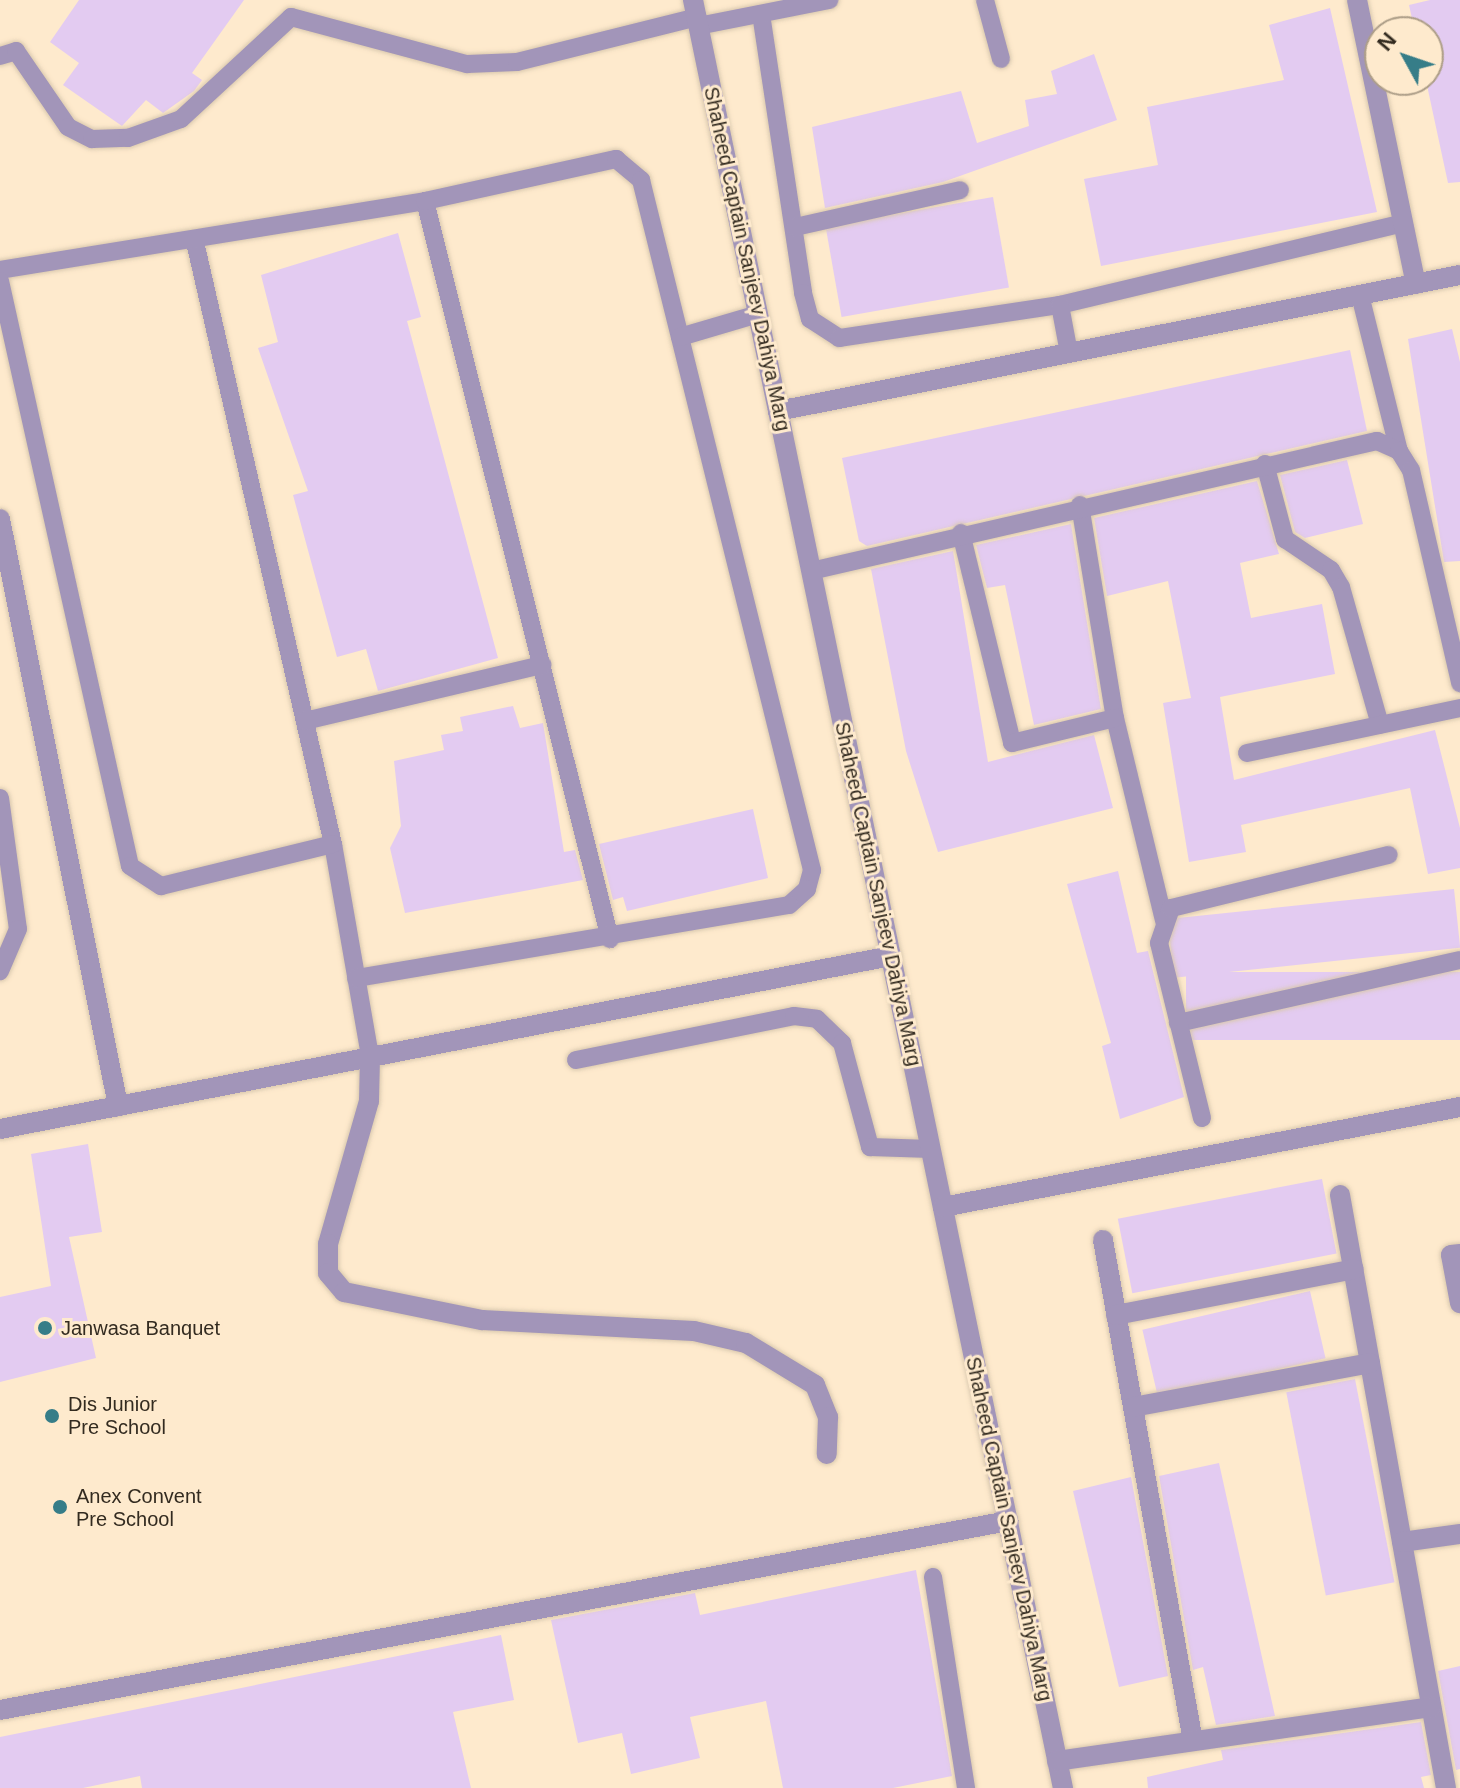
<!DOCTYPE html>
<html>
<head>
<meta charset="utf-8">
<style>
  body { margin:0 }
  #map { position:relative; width:1460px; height:1788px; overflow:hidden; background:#feeacd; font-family:Helvetica,sans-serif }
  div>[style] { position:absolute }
  .building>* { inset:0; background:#e3cbf1; transform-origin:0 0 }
  .roads { filter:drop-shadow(0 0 2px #d9c8ae) drop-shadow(0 0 2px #d9c8ae) }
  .service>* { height:18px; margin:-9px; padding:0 9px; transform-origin:9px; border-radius:9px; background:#a295b9 }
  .minor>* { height:20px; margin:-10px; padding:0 10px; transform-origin:10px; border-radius:10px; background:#a295b9 }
  .dots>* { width:22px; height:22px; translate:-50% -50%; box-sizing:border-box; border:4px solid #feeacd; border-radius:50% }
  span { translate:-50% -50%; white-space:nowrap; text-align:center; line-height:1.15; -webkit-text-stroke:6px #feeacd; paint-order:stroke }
  .street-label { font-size:20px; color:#332b20 }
  .poi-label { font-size:20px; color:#332b20 }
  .left { translate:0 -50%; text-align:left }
  .north { position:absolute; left:1364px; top:16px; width:80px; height:80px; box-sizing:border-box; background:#feeacd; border:2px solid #ad9e88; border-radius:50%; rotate:310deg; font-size:22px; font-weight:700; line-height:32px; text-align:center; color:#332b20 }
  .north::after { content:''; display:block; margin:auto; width:28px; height:36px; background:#367d88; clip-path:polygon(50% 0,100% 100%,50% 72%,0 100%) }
</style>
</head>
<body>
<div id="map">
  <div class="building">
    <i style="clip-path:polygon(79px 0,244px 0,192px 73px,202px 80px,194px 91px,163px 113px,146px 100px,122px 126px,63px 85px,79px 63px,50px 42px)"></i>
    <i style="clip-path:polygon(1430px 0,1460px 0,1460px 182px,1448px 183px,1428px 90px,1428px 32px,1415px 32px,1409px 5px)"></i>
    <i style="clip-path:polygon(1330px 8px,1377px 212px,1101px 266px,1084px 179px,1158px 165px,1147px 107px,1284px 80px,1269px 25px)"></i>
    <i style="clip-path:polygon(1094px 54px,1117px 120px,943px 182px,825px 208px,812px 127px,961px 91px,977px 143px,1029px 126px,1025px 100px,1057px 94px,1051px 71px)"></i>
    <i style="left:993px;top:197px;width:92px;height:170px;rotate:80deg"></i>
    <i style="clip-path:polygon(398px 233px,421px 317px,407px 321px,498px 658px,378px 691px,366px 649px,337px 657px,293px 495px,308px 491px,258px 348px,278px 342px,261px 275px)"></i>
    <i style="clip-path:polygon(1452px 329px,1460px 362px,1460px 561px,1444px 562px,1408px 339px)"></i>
    <i style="clip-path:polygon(1350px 350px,1367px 431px,867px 546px,859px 541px,842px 458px)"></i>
    <i style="clip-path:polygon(1347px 460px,1363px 524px,1305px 538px,1295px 532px,1280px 475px)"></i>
    <i style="clip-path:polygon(1257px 481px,1279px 554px,1240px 563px,1251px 618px,1322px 604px,1335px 674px,1220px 697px,1234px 780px,1435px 730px,1460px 828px,1460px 868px,1428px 874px,1410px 788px,1241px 825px,1246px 852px,1189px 862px,1163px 703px,1191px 698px,1168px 581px,1107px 596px,1094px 518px)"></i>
    <i style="clip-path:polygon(1071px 524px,1101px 709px,1034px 725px,1005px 585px,987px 588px,976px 545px)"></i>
    <i style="clip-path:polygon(953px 551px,988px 762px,1094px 735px,1113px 808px,938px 852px,906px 751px,871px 569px)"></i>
    <i style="clip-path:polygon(513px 706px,520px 728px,543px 723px,564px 852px,575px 850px,583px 880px,405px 913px,390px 848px,401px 826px,394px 761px,444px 750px,441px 735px,463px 731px,460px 717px)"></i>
    <i style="clip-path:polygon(753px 809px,768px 878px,627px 911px,623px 897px,613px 900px,599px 844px)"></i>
    <i style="clip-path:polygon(1118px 871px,1137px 953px,1148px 951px,1184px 1097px,1120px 1119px,1102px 1046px,1111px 1043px,1067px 884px)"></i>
    <i style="left:1454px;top:889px;width:59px;height:288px;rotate:84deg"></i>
    <i style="left:1460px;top:972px;width:68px;height:274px;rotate:90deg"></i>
    <i style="clip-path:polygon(88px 1144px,102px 1232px,69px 1237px,96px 1358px,0 1382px,0 1297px,51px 1286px,31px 1154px)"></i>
    <i style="left:1322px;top:1179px;width:76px;height:208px;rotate:79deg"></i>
    <i style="left:1310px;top:1291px;width:69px;height:172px;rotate:77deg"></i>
    <i style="left:1355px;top:1379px;width:207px;height:70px;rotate:79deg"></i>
    <i style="clip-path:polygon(1219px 1463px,1275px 1716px,1216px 1725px,1203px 1667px,1193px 1670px,1159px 1476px)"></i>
    <i style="clip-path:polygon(1131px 1477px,1168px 1676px,1119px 1687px,1073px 1491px)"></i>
    <i style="clip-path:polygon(916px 1570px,952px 1776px,893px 1788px,783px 1788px,766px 1701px,690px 1717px,700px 1758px,631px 1774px,622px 1733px,578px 1743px,551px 1620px,695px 1593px,700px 1615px)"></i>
    <i style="clip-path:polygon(501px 1635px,514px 1700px,453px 1712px,471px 1788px,142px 1788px,140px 1776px,83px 1788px,0 1788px,0 1737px)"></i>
    <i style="clip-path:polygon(1460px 1666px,1460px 1769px,1456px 1770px,1438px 1671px)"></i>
    <i style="clip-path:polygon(1421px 1722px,1431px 1775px,1421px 1777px,1424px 1788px,1148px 1788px,1147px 1777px,1223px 1760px,1221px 1750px)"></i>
  </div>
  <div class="roads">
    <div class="service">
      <i style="left:985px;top:0;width:61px;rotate:74.8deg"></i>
      <i style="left:761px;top:14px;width:282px;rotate:81.4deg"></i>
      <i style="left:803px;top:293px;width:27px;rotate:75deg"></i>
      <i style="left:810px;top:319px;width:35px;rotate:33deg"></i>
      <i style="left:839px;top:338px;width:223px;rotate:-8.5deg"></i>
      <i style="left:1060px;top:305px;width:353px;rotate:-13.4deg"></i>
      <i style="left:291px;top:17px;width:182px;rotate:15deg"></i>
      <i style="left:467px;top:64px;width:50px;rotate:-2.3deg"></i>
      <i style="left:517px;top:62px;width:186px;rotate:-14deg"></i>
      <i style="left:698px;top:26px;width:134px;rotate:-11.2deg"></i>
      <i style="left:0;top:56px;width:17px;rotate:-17deg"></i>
      <i style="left:16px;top:51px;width:92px;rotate:55.6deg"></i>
      <i style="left:68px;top:127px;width:27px;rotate:27deg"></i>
      <i style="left:92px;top:139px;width:36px;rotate:-2deg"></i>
      <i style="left:128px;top:138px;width:56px;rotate:-19.7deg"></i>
      <i style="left:181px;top:119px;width:150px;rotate:-42.8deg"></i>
      <i style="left:425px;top:201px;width:761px;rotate:75.93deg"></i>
      <i style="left:795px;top:227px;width:169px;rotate:-12.6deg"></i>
      <i style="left:195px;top:242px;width:618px;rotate:77.09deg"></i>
      <i style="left:333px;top:844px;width:216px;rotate:80.1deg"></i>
      <i style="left:0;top:270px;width:431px;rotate:-9.2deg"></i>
      <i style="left:425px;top:201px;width:196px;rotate:-12.4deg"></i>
      <i style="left:616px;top:159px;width:33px;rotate:40deg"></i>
      <i style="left:641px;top:180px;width:711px;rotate:76.08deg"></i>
      <i style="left:812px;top:870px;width:20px;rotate:105deg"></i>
      <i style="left:807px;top:889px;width:24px;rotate:138deg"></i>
      <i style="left:789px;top:905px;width:439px;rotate:170.4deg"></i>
      <i style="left:0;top:281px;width:599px;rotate:77.47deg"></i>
      <i style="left:130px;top:866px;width:37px;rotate:33deg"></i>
      <i style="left:161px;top:886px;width:177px;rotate:-13.7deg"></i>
      <i style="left:1360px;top:295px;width:161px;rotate:76deg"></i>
      <i style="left:1060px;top:305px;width:49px;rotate:79.4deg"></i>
      <i style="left:680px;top:337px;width:81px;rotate:-16.4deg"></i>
      <i style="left:1265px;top:464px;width:78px;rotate:75.1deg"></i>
      <i style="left:1285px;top:539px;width:55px;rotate:34deg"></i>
      <i style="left:1331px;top:570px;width:20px;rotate:60deg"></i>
      <i style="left:1341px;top:587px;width:143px;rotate:74.2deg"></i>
      <i style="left:1080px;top:505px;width:216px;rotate:80.7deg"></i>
      <i style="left:1115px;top:718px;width:208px;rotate:76.4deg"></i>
      <i style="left:961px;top:533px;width:216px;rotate:76.3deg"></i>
      <i style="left:1012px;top:743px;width:106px;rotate:-13.6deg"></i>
      <i style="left:811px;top:571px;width:581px;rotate:-12.94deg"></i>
      <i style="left:1377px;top:441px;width:24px;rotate:24deg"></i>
      <i style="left:1399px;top:451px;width:22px;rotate:58deg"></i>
      <i style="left:1411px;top:470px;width:219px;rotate:77deg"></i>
      <i style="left:305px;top:721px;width:244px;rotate:-13.3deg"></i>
      <i style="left:1247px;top:753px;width:218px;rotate:-11.9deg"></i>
      <i style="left:0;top:798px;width:132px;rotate:82.2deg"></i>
      <i style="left:18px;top:929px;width:46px;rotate:113.2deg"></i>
      <i style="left:1178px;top:1023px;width:289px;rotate:-12.6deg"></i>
      <i style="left:576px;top:1060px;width:222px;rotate:-11.4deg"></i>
      <i style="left:794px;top:1016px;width:23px;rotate:7deg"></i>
      <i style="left:817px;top:1019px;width:35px;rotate:44deg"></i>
      <i style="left:842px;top:1043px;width:108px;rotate:74.9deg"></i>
      <i style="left:870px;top:1147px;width:61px;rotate:1.9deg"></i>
      <i style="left:1202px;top:1118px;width:180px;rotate:-103.8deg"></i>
      <i style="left:1159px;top:943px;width:37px;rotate:-71deg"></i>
      <i style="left:1171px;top:908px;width:224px;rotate:-13.7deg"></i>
      <i style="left:933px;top:1577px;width:214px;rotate:81.1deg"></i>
    </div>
    <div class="minor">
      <i style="left:693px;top:0;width:1826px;rotate:78.31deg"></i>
      <i style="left:1357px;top:0;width:290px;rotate:78.3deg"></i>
      <i style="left:778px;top:411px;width:695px;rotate:-11.28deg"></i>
      <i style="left:0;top:519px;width:599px;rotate:78.63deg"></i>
      <i style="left:370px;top:1057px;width:44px;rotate:91.3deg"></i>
      <i style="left:369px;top:1101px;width:149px;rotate:106deg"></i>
      <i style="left:328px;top:1244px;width:29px;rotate:90deg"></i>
      <i style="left:328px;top:1273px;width:25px;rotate:50deg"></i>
      <i style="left:344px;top:1292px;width:141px;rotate:11.5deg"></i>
      <i style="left:482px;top:1320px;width:212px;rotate:3deg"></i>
      <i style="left:694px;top:1331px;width:53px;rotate:13deg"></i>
      <i style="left:746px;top:1343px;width:81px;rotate:31.3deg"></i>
      <i style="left:815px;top:1385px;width:35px;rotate:68deg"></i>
      <i style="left:828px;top:1417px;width:37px;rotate:92deg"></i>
      <i style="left:0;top:1129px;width:908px;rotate:-10.99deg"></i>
      <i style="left:1340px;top:1195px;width:602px;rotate:79.87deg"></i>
      <i style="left:943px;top:1207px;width:527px;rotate:-10.95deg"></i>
      <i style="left:1103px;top:1240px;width:509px;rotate:79.82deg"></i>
      <i style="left:1460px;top:1254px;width:9px;rotate:174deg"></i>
      <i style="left:1451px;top:1255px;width:49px;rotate:79.4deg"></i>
      <i style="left:1116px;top:1315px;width:242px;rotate:-10.9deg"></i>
      <i style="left:1133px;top:1407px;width:241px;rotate:-10.5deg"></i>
      <i style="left:1402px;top:1542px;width:59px;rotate:-7.9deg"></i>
      <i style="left:0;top:1710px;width:1026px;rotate:-10.62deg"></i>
      <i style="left:1057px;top:1761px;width:378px;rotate:-8.2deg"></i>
    </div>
  </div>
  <div class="dots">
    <i style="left:45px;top:1328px;background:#367d88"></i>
    <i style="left:52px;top:1416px;background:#367d88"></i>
    <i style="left:60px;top:1507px;background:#367d88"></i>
  </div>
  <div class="street-label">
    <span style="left:747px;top:259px;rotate:78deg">Shaheed Captain Sanjeev Dahiya Marg</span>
    <span style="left:878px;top:894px;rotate:78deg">Shaheed Captain Sanjeev Dahiya Marg</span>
    <span style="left:1009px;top:1529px;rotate:78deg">Shaheed Captain Sanjeev Dahiya Marg</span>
  </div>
  <div class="poi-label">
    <span class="left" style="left:61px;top:1328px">Janwasa Banquet</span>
    <span class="left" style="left:68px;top:1416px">Dis Junior<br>Pre School</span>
    <span class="left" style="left:76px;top:1508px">Anex Convent<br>Pre School</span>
  </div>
  <div class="north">N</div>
</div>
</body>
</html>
